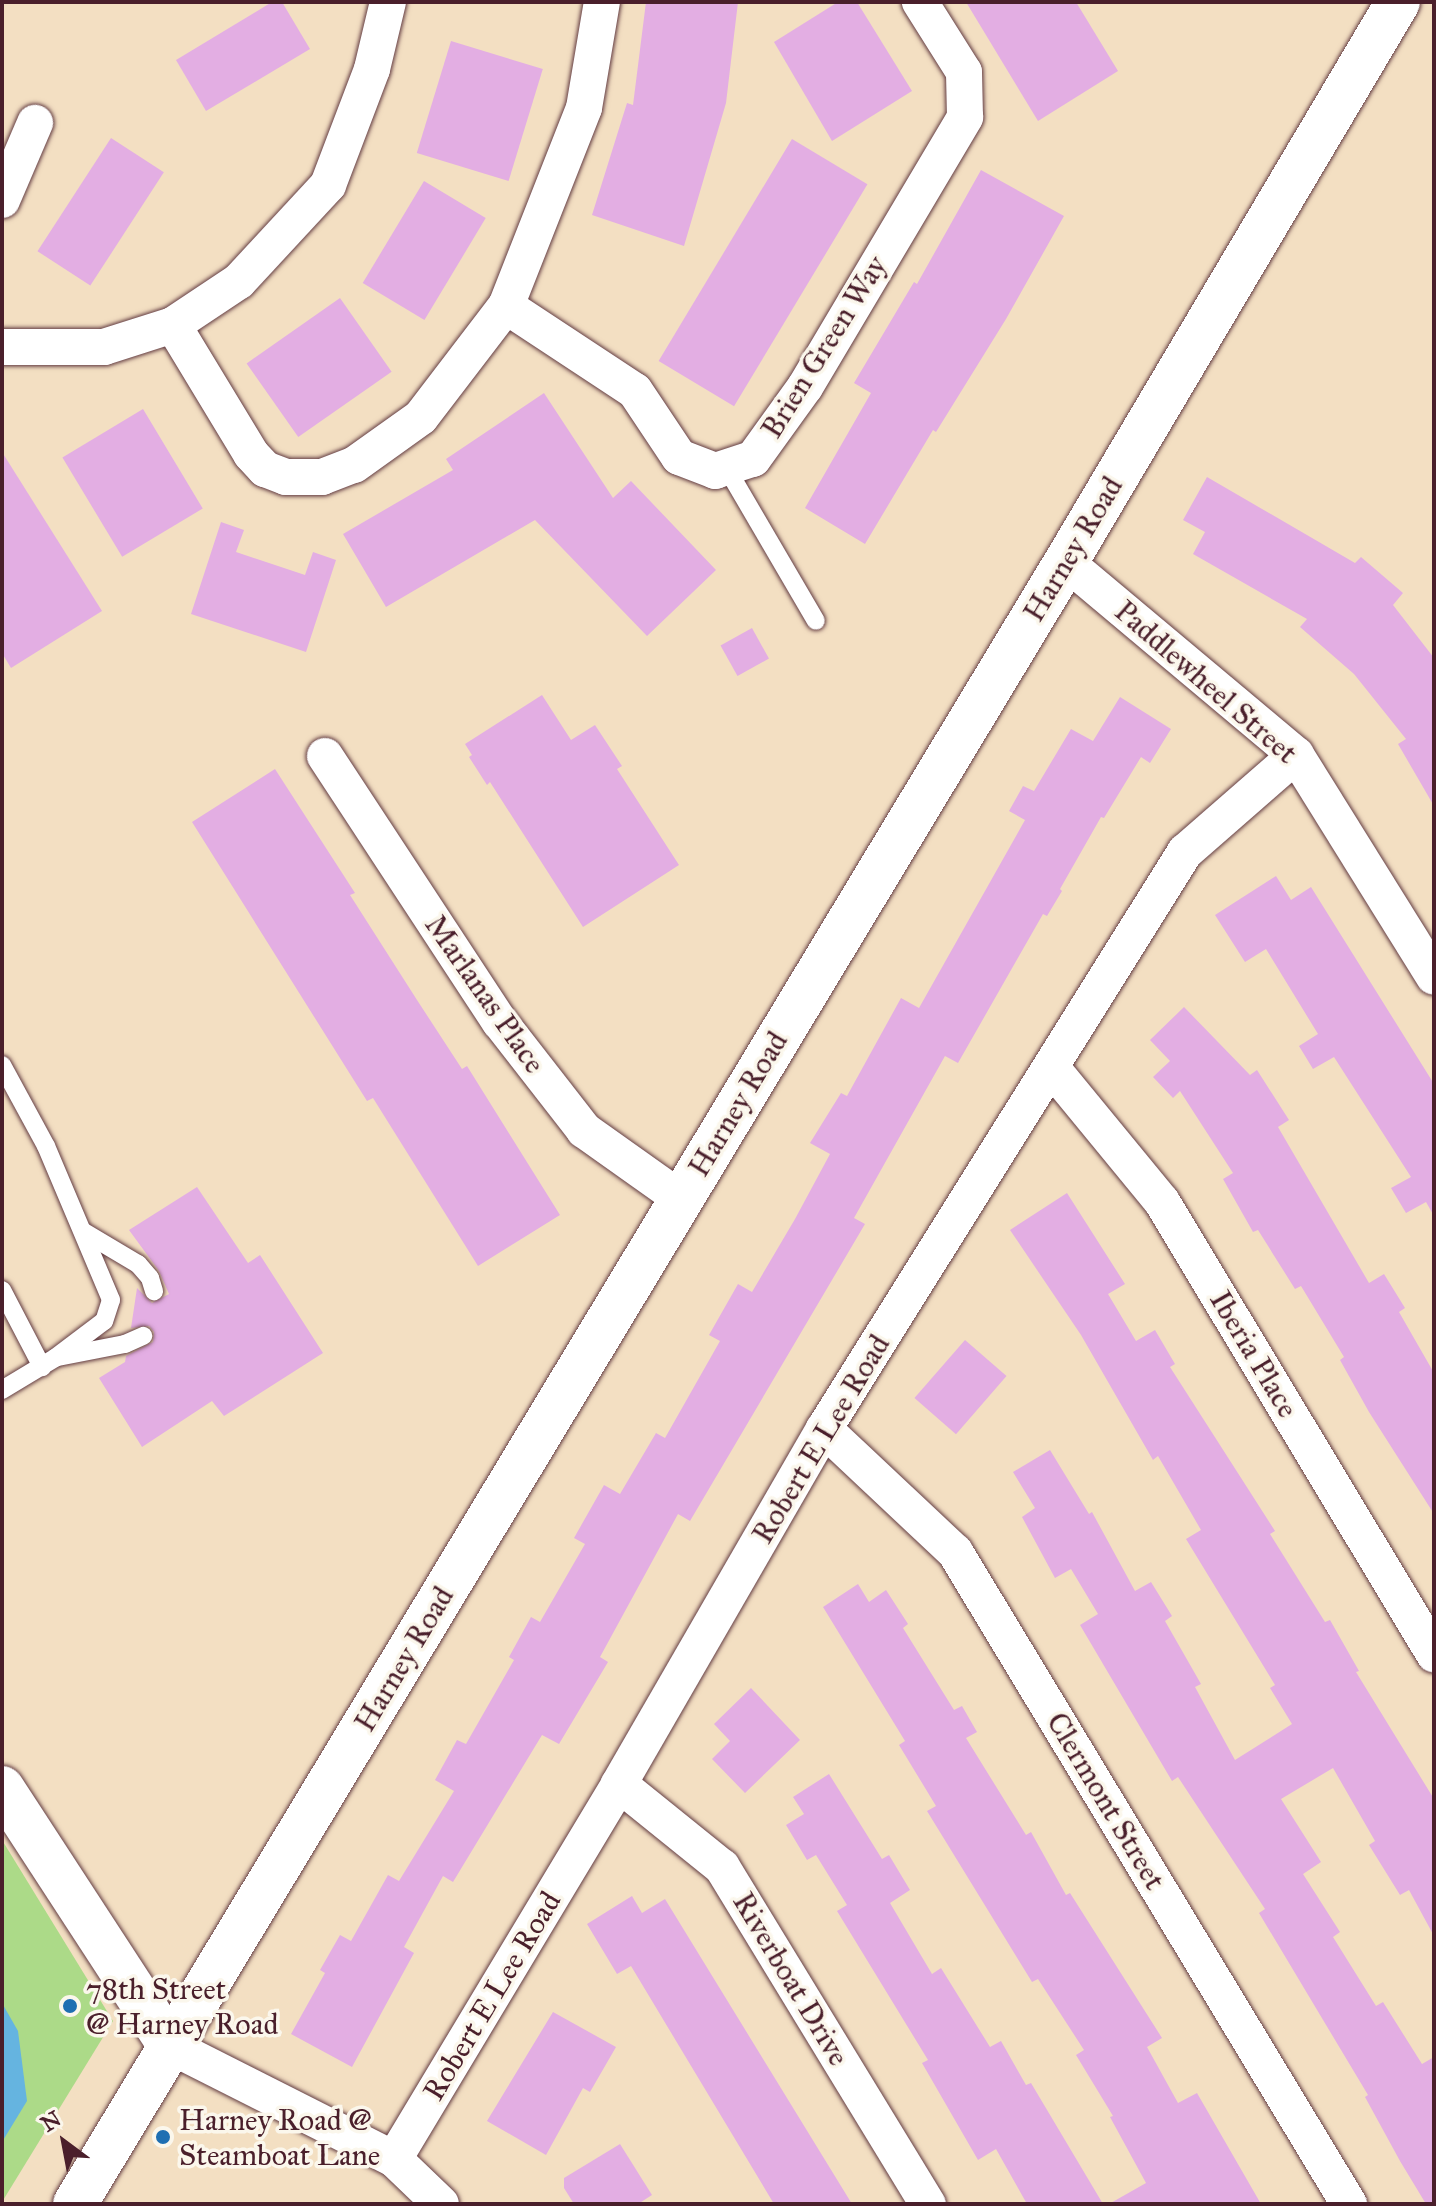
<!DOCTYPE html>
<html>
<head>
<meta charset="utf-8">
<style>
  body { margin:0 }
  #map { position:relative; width:1436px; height:2206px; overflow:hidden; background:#f3dfc2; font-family:"IM FELL Great Primer",serif }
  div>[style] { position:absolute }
  .green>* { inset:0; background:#acda88 }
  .water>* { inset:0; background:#65b4e0 }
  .building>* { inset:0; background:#e3aee3; transform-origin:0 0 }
  .roads { filter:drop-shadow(0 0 2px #633c42) drop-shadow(0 0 2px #633c42) }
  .lane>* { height:18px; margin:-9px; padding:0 9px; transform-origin:9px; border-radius:9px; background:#fff }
  .street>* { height:36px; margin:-18px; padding:0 18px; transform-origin:18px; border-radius:18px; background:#fff }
  .secondary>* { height:44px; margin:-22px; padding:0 22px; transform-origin:22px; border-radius:22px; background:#fff }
  .dots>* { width:22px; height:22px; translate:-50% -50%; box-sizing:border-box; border:4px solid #fbf7ec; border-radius:50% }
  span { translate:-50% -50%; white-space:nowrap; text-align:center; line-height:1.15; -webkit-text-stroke:7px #fbf7ec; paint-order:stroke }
  .street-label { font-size:30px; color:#4a1f2b }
  .poi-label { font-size:30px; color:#4a1f2b }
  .left { translate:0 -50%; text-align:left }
  .frame { position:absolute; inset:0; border:4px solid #4a1f2b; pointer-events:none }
  .north { position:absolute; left:24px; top:2102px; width:80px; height:80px; -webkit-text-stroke:6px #fbf7ec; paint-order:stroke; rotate:328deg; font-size:22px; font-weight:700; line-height:32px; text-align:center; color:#4a1f2b }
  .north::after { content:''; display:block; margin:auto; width:28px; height:36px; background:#4a1f2b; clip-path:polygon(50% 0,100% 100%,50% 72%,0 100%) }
</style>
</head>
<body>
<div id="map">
  <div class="green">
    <i style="clip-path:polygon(2px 1840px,113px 2021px,2px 2202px)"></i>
  </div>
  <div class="water">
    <i style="clip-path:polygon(2px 2003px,18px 2031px,27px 2101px,2px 2142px)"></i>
  </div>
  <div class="building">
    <i style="clip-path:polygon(272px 2px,282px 2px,310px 49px,206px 111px,176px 60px)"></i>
    <i style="clip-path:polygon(646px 2px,738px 2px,726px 103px,684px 246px,592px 215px,627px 103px,633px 105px)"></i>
    <i style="clip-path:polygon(838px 2px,857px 2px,912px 91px,832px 141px,774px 42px)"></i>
    <i style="clip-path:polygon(966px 2px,1076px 2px,1118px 71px,1038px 121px)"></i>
    <i style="left:451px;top:41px;width:96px;height:117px;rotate:17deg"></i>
    <i style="left:111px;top:138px;width:63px;height:135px;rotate:33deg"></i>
    <i style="left:792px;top:139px;width:88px;height:259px;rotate:31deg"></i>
    <i style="clip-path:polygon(981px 170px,1064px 216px,1006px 319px,936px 432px,933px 430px,865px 544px,805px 508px,871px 393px,854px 383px,914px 282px,917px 284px)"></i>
    <i style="left:424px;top:181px;width:72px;height:119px;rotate:31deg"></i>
    <i style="left:340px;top:298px;width:90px;height:114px;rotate:55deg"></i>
    <i style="clip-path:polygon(544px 393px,613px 498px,631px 481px,716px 570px,647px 636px,535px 520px,386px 607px,343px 534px,453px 470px,446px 459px)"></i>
    <i style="left:143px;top:409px;width:116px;height:94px;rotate:59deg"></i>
    <i style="clip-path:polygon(2px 452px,102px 611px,11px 668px,2px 653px)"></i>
    <i style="clip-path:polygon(1207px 477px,1355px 563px,1361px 557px,1403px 593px,1393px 605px,1434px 658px,1434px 806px,1398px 744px,1406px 739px,1354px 674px,1300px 627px,1307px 619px,1193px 554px,1205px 532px,1183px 520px)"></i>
    <i style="clip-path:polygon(221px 522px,244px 530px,236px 552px,305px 575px,313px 552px,336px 560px,306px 652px,191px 614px)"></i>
    <i style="left:752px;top:628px;width:35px;height:36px;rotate:61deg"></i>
    <i style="clip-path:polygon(542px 695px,571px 740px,595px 725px,622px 766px,617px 769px,679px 865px,583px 927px,490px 782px,487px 785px,469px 757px,472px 755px,465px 744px)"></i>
    <i style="clip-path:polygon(1120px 697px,1171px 729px,1150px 763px,1141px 757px,1104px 818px,1101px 817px,1060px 889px,1062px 891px,1047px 916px,1043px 914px,958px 1063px,945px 1056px,854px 1218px,865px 1224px,690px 1521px,678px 1514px,600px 1657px,608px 1662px,559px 1744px,542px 1735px,453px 1882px,443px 1876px,404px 1947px,414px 1953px,352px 2067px,291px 2034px,325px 1973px,320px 1970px,340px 1935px,351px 1941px,388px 1875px,399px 1881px,454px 1791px,435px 1780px,457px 1740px,466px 1744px,514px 1660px,509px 1657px,531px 1617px,540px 1622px,585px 1544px,574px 1538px,604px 1485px,620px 1494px,656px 1433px,665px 1438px,720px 1341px,709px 1335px,738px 1284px,752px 1292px,795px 1219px,830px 1154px,810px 1143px,841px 1093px,847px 1096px,901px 998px,919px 1008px,1025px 820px,1009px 811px,1023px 786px,1034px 791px,1071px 729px,1093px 741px)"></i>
    <i style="clip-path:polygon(275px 769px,355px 893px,350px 895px,417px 1000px,462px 1069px,467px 1066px,560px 1215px,478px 1266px,373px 1098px,367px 1101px,350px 1074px,192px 822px)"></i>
    <i style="clip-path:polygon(1276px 876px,1291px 900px,1311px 887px,1434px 1084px,1434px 1216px,1426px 1202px,1406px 1213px,1391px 1188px,1411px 1177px,1334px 1057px,1313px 1069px,1299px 1046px,1318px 1034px,1266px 949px,1245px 962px,1215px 915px)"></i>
    <i style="clip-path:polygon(1184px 1007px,1250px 1075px,1257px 1070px,1289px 1120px,1278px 1127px,1369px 1283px,1384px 1274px,1405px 1308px,1399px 1312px,1434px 1373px,1434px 1514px,1369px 1412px,1340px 1360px,1344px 1357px,1301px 1286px,1295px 1289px,1258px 1230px,1253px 1232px,1223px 1179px,1233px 1173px,1180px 1091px,1173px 1098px,1153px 1077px,1170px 1061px,1150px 1040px)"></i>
    <i style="clip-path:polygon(197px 1187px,248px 1263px,260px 1255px,323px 1353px,224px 1416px,212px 1401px,142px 1447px,99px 1378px,125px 1362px,126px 1356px,153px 1342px,154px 1332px,149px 1326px,131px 1328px,137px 1288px,152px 1303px,169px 1294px,159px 1271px,129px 1230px)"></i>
    <i style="clip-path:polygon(1067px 1193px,1125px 1284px,1108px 1294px,1136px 1341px,1155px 1330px,1175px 1364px,1170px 1367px,1275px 1531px,1270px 1534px,1325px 1622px,1330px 1620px,1359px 1671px,1356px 1672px,1434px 1799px,1434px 1936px,1409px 1890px,1400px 1895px,1369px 1845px,1375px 1841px,1333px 1768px,1281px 1799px,1321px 1862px,1303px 1874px,1340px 1932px,1333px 1937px,1376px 2006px,1383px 2002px,1422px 2064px,1434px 2057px,1434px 2204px,1426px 2204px,1400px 2161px,1365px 2097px,1368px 2095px,1259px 1913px,1265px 1909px,1178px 1777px,1172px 1781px,1080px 1625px,1098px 1614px,1071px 1569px,1055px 1578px,1022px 1517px,1035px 1508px,1013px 1472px,1050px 1450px,1089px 1514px,1092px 1512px,1135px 1591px,1151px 1582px,1172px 1616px,1165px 1621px,1201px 1684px,1195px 1687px,1235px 1760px,1292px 1724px,1270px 1688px,1275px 1685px,1186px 1539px,1201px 1530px,1158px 1456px,1153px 1460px,1081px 1335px,1010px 1230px)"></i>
    <i style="left:965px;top:1340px;width:55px;height:77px;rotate:41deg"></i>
    <i style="clip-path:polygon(858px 1584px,869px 1602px,886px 1590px,908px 1624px,903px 1628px,954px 1710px,962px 1706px,977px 1732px,966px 1738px,1026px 1835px,1031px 1832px,1066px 1895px,1070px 1893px,1162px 2038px,1147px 2047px,1178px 2103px,1197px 2093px,1261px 2204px,1109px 2204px,1146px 2183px,1110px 2117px,1113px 2116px,1076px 2055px,1084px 2050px,1038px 1979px,1032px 1982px,927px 1811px,936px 1806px,899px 1745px,905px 1741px,823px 1607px)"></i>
    <i style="clip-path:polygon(751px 1688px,800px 1740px,745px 1793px,712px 1759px,730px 1741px,714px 1724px)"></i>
    <i style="clip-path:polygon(829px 1774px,882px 1859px,889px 1855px,910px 1890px,890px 1903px,932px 1974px,941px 1968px,990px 2047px,1001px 2041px,1026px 2085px,1031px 2083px,1103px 2204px,1027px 2204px,996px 2149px,978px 2160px,922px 2063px,928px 2060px,837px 1911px,847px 1905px,816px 1855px,807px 1860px,786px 1825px,804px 1814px,793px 1797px)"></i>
    <i style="clip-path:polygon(632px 1896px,642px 1913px,665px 1899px,852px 2204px,774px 2204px,631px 1966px,617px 1974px,587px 1924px)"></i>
    <i style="clip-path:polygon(553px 2012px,616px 2047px,590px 2092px,583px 2088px,546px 2155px,487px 2121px)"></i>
    <i style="clip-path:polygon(620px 2144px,652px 2195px,638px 2204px,574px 2204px,564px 2188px,564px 2178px)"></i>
  </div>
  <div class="roads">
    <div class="lane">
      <i style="left:726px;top:467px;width:178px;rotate:59.7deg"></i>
      <i style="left:2px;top:1065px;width:92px;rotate:61.5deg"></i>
      <i style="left:46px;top:1146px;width:167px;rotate:67.1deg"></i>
      <i style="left:111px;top:1300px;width:22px;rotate:108deg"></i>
      <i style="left:104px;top:1321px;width:61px;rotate:142.9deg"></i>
      <i style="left:55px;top:1358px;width:62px;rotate:148.9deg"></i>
      <i style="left:84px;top:1232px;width:63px;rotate:30.7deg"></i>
      <i style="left:138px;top:1264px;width:18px;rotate:49deg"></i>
      <i style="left:150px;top:1278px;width:14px;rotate:73deg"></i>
      <i style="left:2px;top:1290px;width:87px;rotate:62.5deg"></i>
      <i style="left:58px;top:1357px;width:68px;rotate:-11deg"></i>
      <i style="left:125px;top:1344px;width:20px;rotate:-24deg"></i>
    </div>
    <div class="street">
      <i style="left:2px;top:200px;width:84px;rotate:-66.8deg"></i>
      <i style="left:506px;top:306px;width:154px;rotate:33.4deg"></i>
      <i style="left:635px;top:391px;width:79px;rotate:56.3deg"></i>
      <i style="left:679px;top:457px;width:39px;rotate:21deg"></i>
      <i style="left:715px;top:471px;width:40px;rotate:-18deg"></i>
      <i style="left:753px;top:459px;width:89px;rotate:-54.2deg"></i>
      <i style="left:805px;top:387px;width:314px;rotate:-59.3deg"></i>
      <i style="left:965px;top:117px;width:45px;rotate:-91.3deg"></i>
      <i style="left:964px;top:72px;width:83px;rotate:-122.2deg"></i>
      <i style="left:173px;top:325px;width:151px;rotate:58.8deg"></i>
      <i style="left:251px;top:454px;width:21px;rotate:47deg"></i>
      <i style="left:265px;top:469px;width:22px;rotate:21deg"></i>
      <i style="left:286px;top:477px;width:36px"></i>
      <i style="left:322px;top:477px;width:34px;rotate:-21deg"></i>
      <i style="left:354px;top:465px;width:82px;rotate:-35.6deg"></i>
      <i style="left:421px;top:417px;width:140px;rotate:-52.6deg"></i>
      <i style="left:506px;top:306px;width:213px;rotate:-68.5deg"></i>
      <i style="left:584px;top:108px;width:108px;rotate:-80.4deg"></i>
      <i style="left:2px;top:347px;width:102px"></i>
      <i style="left:104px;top:347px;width:72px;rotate:-17.7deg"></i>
      <i style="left:173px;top:325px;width:79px;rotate:-33.7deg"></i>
      <i style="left:239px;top:281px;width:131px;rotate:-47.2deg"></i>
      <i style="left:328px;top:185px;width:124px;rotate:-69.2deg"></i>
      <i style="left:372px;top:69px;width:69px;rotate:-76.6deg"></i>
      <i style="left:1066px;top:562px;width:300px;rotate:40deg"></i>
      <i style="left:1296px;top:755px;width:261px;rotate:58.1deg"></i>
      <i style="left:325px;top:756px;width:318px;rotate:56.7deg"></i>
      <i style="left:500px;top:1022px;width:137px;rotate:52.1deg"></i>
      <i style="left:584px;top:1130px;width:119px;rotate:35.4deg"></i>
      <i style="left:1052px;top:1068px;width:173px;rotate:50.6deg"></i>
      <i style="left:1162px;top:1202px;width:528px;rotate:58.96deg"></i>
      <i style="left:824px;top:1429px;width:180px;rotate:43.2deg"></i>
      <i style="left:955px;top:1552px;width:762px;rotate:58.86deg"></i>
      <i style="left:619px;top:1784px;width:132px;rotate:38.9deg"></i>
      <i style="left:722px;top:1867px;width:395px;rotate:58.6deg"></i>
      <i style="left:170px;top:2046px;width:251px;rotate:26.8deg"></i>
      <i style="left:394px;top:2159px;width:65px;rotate:43.8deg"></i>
      <i style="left:394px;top:2159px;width:437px;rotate:-59deg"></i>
      <i style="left:619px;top:1784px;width:410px;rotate:-60deg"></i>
      <i style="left:824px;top:1429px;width:681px;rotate:-57.97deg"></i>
      <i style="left:1185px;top:852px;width:147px;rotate:-41.1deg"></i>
    </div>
    <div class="secondary">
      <i style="left:2px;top:1788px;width:308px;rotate:56.9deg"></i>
      <i style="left:75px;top:2204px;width:1918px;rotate:-58.89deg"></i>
      <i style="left:1066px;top:562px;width:651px;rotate:-59.34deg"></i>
    </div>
  </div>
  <div class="dots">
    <i style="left:70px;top:2006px;background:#1f6fb2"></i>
    <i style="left:163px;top:2137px;background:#1f6fb2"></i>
  </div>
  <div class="street-label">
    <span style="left:824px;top:347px;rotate:-58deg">Brien Green Way</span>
    <span style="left:1073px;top:549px;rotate:-59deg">Harney Road</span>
    <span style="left:1206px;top:682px;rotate:41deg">Paddlewheel Street</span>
    <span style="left:485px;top:994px;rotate:55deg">Marlanas Place</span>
    <span style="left:738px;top:1104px;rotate:-59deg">Harney Road</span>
    <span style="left:1254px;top:1354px;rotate:59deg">Iberia Place</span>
    <span style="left:821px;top:1439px;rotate:-59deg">Robert E Lee Road</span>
    <span style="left:404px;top:1659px;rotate:-59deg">Harney Road</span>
    <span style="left:1106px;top:1801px;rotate:59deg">Clermont Street</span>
    <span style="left:791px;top:1979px;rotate:59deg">Riverboat Drive</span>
    <span style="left:492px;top:1996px;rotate:-59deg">Robert E Lee Road</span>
  </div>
  <div class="poi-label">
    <span class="left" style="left:86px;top:2006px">78th Street<br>@ Harney Road</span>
    <span class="left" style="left:179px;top:2137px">Harney Road @<br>Steamboat Lane</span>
  </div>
  <div class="frame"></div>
  <div class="north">N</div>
</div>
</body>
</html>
